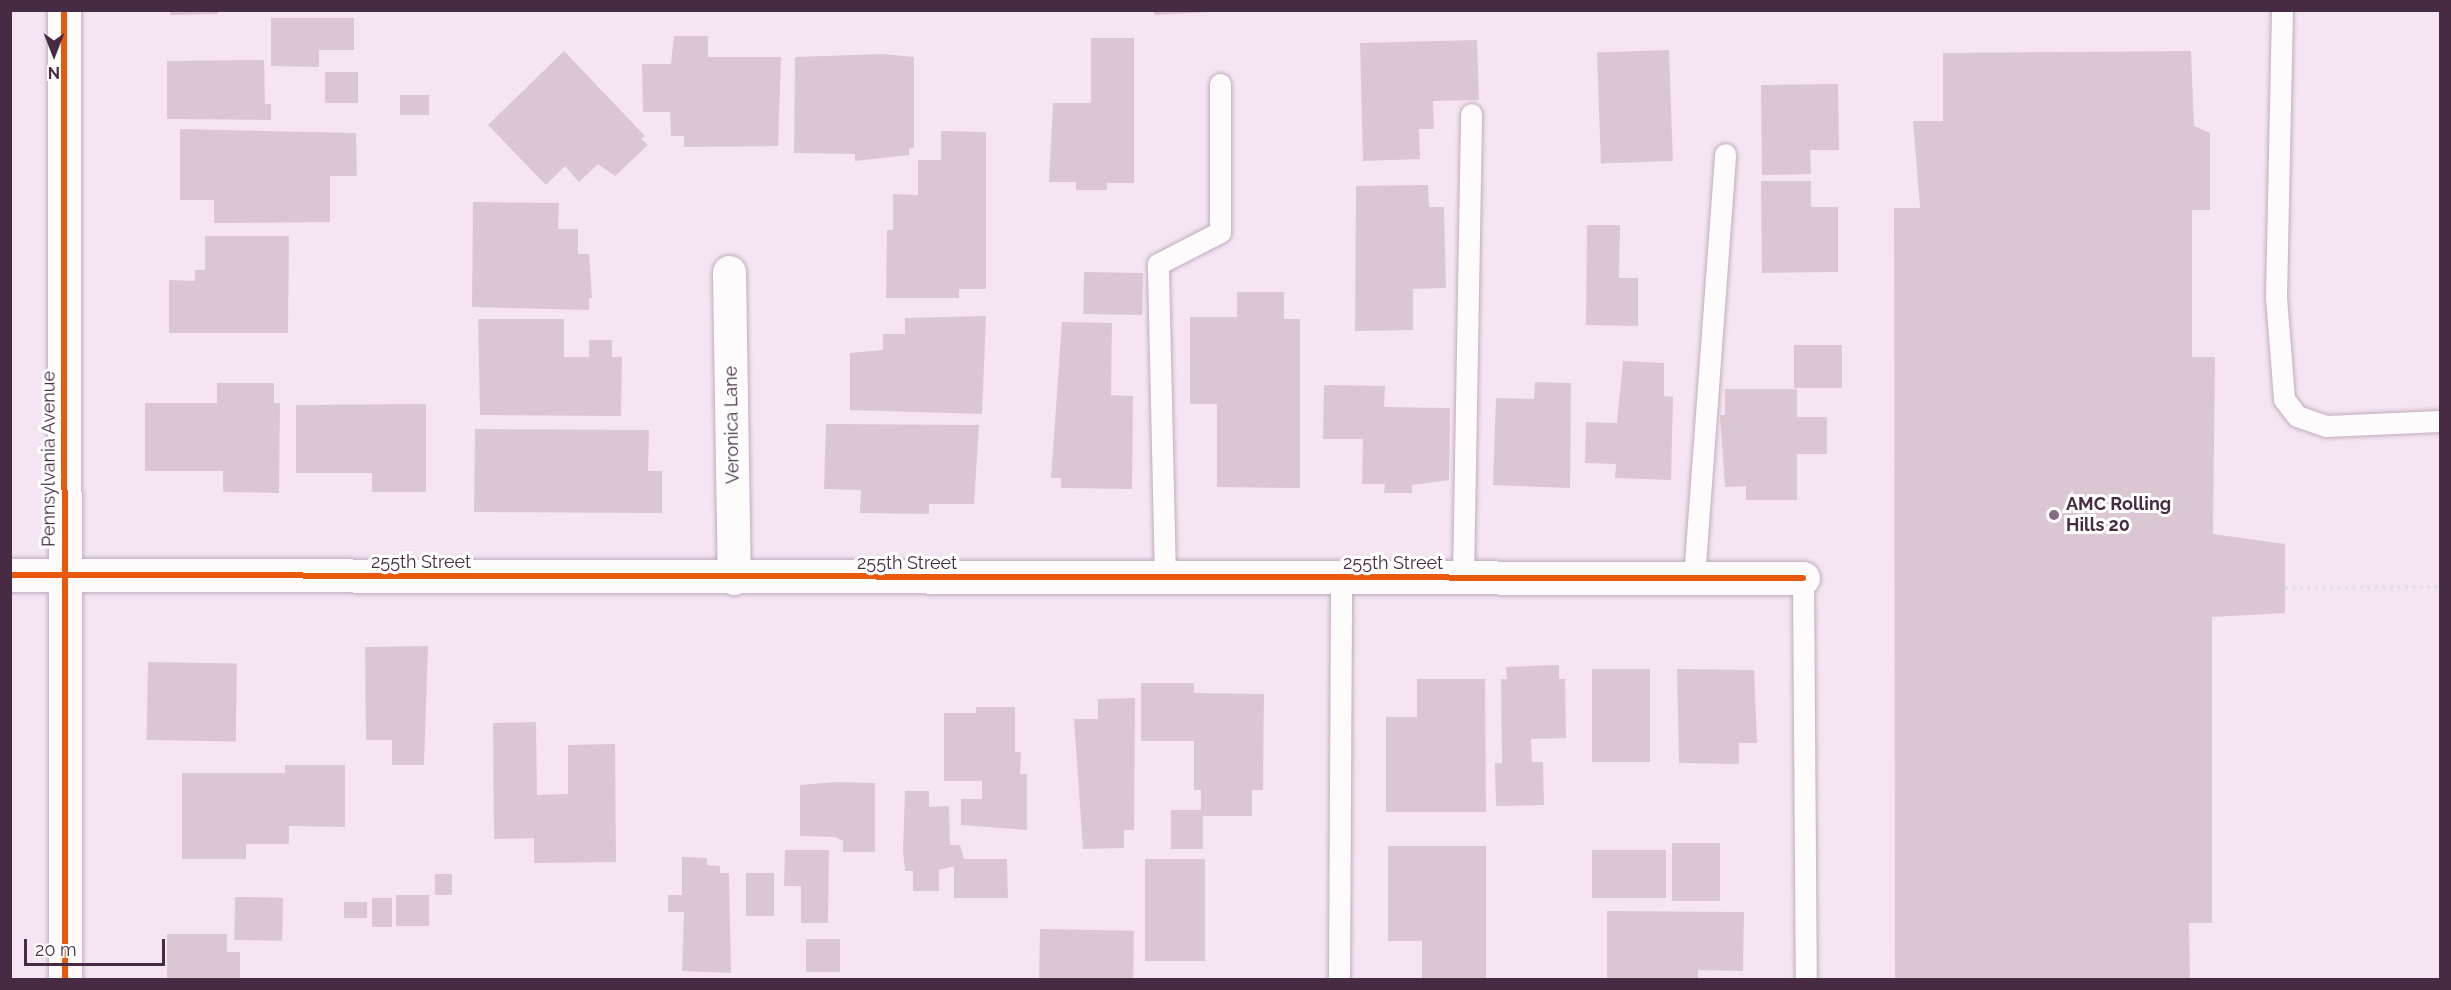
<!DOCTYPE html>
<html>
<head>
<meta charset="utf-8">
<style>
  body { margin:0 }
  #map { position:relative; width:2451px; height:990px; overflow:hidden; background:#f5e5f3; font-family:Raleway,sans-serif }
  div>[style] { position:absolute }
  .building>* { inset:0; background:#dbc7d3; transform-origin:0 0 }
  .path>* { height:4px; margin-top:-2px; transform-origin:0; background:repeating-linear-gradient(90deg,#e3dee3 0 3px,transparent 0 7.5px) }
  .roads { filter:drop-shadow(0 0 2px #c0acbd) drop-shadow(0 0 2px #c0acbd) }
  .lane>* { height:21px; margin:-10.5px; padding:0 10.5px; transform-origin:10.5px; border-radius:10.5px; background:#fefbfd }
  .street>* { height:33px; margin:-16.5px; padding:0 16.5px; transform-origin:16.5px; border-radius:16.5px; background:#fefbfd }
  .secondary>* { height:33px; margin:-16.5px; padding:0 16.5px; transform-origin:16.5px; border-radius:16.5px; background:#fefbfd }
  .cycleway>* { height:6px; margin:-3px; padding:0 3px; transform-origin:3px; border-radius:3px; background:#e8590c }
  .dots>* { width:16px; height:16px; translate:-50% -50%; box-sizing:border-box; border:3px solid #fff; border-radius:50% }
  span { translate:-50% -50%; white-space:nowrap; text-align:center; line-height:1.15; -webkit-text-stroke:6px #fff; paint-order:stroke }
  .street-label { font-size:18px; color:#462b43 }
  .poi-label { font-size:18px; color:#462b43; font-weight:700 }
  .left { translate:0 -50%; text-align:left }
  .frame { position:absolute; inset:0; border:12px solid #462b43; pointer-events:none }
  .north { position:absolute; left:24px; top:24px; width:60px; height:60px; -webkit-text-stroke:4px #fff; paint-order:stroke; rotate:180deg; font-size:16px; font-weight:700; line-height:24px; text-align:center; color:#462b43 }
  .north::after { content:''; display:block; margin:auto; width:21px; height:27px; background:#462b43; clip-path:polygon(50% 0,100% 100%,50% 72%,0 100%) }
  .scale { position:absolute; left:24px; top:939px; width:141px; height:27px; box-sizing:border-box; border:3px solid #462b43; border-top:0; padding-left:8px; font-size:18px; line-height:21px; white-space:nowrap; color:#462b43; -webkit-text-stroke:4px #fff; paint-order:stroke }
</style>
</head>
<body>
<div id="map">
  <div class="building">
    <i style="clip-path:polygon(170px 10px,218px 10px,218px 14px,170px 15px)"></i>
    <i style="clip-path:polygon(1154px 10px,1211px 10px,1211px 12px,1154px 15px)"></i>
    <i style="clip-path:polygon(271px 18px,354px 18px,354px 50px,319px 50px,319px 67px,271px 66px)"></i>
    <i style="clip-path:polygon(674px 36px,708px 36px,708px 57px,781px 57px,778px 146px,684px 147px,684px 136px,671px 136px,670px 112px,643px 112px,642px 64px,671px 64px)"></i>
    <i style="clip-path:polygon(1091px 38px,1134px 38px,1134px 183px,1107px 183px,1107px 190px,1076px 190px,1076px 182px,1049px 182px,1053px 103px,1091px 103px)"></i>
    <i style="clip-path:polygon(1477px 40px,1479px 100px,1433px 101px,1434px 129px,1419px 129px,1420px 159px,1363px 161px,1360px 43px)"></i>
    <i style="left:1669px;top:50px;width:111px;height:72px;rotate:88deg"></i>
    <i style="clip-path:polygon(564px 51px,645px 136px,641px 139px,648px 145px,615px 176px,598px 164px,579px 182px,565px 166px,546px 185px,488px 125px)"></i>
    <i style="clip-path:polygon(2191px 51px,2194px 126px,2210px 133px,2210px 210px,2192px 210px,2192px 357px,2215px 357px,2213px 534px,2285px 544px,2285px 613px,2212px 617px,2212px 923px,2189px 923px,2190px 980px,1895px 980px,1894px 208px,1920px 208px,1913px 121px,1943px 121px,1943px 53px)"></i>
    <i style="clip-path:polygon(883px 54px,914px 57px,914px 148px,909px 148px,909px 155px,855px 161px,855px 154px,794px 153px,795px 57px)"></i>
    <i style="clip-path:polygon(264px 60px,265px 104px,271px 104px,271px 120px,167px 119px,167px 61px)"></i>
    <i style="left:325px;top:72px;width:33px;height:31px"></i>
    <i style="clip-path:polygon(1838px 84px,1839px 150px,1810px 150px,1811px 174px,1762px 175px,1761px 85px)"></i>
    <i style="left:400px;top:95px;width:29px;height:20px"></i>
    <i style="clip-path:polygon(180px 129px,356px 133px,357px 176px,330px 176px,330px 222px,214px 223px,214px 200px,180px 200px)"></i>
    <i style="clip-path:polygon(941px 131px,986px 132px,986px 289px,959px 289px,959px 298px,886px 298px,887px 230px,893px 230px,893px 194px,918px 195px,918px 160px,941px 160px)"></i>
    <i style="clip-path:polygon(1761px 181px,1811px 181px,1811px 207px,1838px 207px,1838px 272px,1762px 273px)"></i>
    <i style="clip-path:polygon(1428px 185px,1429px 207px,1444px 207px,1446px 288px,1413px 289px,1413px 330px,1355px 331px,1356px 186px)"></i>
    <i style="clip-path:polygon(473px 202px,559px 203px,558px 229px,578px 229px,578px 254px,589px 254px,592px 298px,589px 298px,589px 310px,472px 307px)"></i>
    <i style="clip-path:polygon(1587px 225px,1620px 225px,1619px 278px,1638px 278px,1638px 326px,1586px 325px)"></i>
    <i style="clip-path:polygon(205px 236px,289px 236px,288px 333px,169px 333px,169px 280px,195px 281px,195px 270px,205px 270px)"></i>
    <i style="left:1084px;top:272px;width:59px;height:42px;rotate:1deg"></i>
    <i style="clip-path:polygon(1237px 292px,1284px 292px,1284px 319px,1300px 319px,1300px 488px,1217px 487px,1217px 404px,1190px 404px,1190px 317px,1237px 317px)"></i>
    <i style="clip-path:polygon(986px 316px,982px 414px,850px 410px,850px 353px,883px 350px,883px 334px,905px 334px,905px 318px)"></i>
    <i style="clip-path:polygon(478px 319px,564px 319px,564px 357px,589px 357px,589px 340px,612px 340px,612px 357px,622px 357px,621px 416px,480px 415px)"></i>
    <i style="clip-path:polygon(1062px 322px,1112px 323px,1111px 395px,1133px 396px,1132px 489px,1061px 488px,1061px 478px,1051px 478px)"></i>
    <i style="left:1794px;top:345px;width:48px;height:43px"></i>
    <i style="clip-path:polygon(1623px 361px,1664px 363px,1664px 396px,1673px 397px,1671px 480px,1615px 478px,1616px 464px,1585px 463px,1586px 422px,1617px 423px)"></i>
    <i style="clip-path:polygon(1535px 382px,1571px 383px,1570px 488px,1493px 485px,1496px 398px,1534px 399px)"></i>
    <i style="clip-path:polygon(217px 383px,274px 383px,274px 403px,280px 403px,279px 493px,223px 492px,223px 471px,145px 471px,145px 403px,217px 403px)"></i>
    <i style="clip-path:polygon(1324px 385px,1385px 386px,1384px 407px,1450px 408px,1449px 480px,1412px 485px,1412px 493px,1384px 493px,1385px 484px,1362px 484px,1363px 439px,1323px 439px)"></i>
    <i style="clip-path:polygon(1725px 389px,1797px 389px,1797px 417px,1827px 417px,1827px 454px,1797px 454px,1797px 500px,1746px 500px,1746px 486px,1725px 487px,1720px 415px,1725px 415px)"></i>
    <i style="clip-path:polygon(426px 404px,426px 492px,372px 492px,372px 473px,296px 473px,296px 405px)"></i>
    <i style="clip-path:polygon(826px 424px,979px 425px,974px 504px,929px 504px,929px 514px,860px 513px,861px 490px,824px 489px)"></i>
    <i style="clip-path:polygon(475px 429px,649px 430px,648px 471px,662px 471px,662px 513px,474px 512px)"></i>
    <i style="clip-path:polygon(428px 646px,424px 765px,392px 765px,392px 740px,366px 740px,365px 647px)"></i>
    <i style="left:148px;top:662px;width:89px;height:78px;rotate:1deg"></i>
    <i style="clip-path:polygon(1559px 665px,1559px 679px,1565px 679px,1566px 738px,1531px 739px,1532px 762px,1543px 762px,1544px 805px,1496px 806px,1495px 763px,1502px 763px,1501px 679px,1507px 679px,1506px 667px)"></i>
    <i style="left:1592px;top:669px;width:58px;height:93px"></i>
    <i style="clip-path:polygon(1677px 669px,1754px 670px,1757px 743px,1739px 743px,1739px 764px,1679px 763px)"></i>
    <i style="clip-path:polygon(1417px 679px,1485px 679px,1486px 812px,1386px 812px,1386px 717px,1417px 717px)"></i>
    <i style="clip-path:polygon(1141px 683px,1194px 683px,1194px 693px,1264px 694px,1263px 790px,1252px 790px,1252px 816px,1203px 816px,1203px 849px,1171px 849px,1171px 810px,1201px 810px,1201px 790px,1194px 790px,1194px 741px,1141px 741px)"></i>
    <i style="clip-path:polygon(1135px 698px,1134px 830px,1124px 830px,1124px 848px,1083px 849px,1074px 719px,1098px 719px,1098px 699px)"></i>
    <i style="clip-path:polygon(976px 707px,1015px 707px,1015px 752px,1021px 752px,1020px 774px,1027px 774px,1027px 830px,961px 825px,961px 799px,982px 799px,982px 781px,944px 781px,944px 713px,976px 713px)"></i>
    <i style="clip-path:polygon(536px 722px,537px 795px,568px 794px,568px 745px,615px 744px,616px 862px,534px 863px,534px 838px,494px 839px,493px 723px)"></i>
    <i style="clip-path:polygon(285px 765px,345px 765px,345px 827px,289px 826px,289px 844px,246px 844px,246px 859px,182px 859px,182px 773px,285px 773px)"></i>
    <i style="clip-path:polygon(836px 782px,875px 783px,875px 852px,843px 852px,843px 841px,835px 837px,800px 836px,800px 785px)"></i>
    <i style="clip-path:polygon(905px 791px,929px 791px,929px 807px,949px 806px,950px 845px,960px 845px,964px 859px,1007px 859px,1008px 898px,954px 898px,954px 866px,939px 870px,939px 891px,913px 891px,913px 871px,905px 871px,903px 851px)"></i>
    <i style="left:1672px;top:843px;width:48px;height:58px"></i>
    <i style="clip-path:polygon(1388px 846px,1486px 846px,1486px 978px,1422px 979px,1422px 941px,1388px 941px)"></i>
    <i style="clip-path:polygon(785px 850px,829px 850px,828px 923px,801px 923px,801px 886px,784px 886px)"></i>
    <i style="left:1592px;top:850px;width:74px;height:48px"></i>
    <i style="clip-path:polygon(682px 857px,707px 858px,707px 865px,720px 866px,720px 873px,729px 873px,731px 973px,682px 971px,684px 912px,668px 912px,668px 895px,682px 895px)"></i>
    <i style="left:1145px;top:859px;width:60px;height:102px"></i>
    <i style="left:746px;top:873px;width:28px;height:43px"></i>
    <i style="left:435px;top:874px;width:17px;height:21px"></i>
    <i style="left:396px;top:895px;width:33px;height:31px"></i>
    <i style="left:235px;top:897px;width:48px;height:43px;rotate:1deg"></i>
    <i style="left:372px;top:898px;width:20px;height:29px"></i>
    <i style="left:344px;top:902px;width:23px;height:16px"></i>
    <i style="clip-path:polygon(1607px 911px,1744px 912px,1743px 971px,1698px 970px,1698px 980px,1607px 980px)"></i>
    <i style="left:1040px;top:929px;width:94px;height:51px;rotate:1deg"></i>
    <i style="clip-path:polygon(167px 934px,227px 934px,227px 952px,240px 952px,240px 980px,167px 980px)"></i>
    <i style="left:840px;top:939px;width:33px;height:34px;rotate:90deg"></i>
  </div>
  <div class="path">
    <i style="left:2285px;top:588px;width:155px;rotate:-0.4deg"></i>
  </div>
  <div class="roads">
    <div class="lane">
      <i style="left:2282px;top:10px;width:287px;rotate:91.2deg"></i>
      <i style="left:2276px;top:297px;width:102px;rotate:85.5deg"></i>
      <i style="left:2284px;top:399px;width:21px;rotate:53deg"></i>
      <i style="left:2297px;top:416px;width:31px;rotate:19deg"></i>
      <i style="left:2326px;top:426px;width:114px;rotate:-2.5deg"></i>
      <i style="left:1165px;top:578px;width:314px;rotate:-91.3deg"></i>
      <i style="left:1158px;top:264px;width:70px;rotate:-27.3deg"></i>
      <i style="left:1220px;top:232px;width:148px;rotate:-90deg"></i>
      <i style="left:1463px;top:578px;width:464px;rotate:-89deg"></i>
      <i style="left:1694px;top:578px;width:425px;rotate:-85.8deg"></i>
      <i style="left:1803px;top:578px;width:402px;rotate:89.6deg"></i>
      <i style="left:1339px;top:980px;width:402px;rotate:-89.7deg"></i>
    </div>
    <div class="street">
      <i style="left:729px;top:272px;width:306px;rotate:89.1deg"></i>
      <i style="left:64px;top:575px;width:1739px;rotate:0.1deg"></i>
    </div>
    <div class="secondary">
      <i style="left:64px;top:10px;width:970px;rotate:89.94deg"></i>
      <i style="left:10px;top:575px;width:54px"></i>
    </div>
  </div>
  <div class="cycleway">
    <i style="left:64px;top:10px;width:970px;rotate:89.94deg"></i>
    <i style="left:10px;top:575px;width:1793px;rotate:0.1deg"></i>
  </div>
  <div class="dots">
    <i style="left:2054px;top:515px;background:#836c81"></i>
  </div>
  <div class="street-label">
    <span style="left:732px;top:425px;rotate:-91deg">Veronica Lane</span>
    <span style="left:49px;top:459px;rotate:-90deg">Pennsylvania Avenue</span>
    <span style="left:421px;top:562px">255th Street</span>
    <span style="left:907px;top:563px">255th Street</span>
    <span style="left:1393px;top:563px">255th Street</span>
  </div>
  <div class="poi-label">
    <span class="left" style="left:2066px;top:515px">AMC Rolling<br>Hills 20</span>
  </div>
  <div class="frame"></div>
  <div class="north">N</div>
  <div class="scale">20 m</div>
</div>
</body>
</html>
